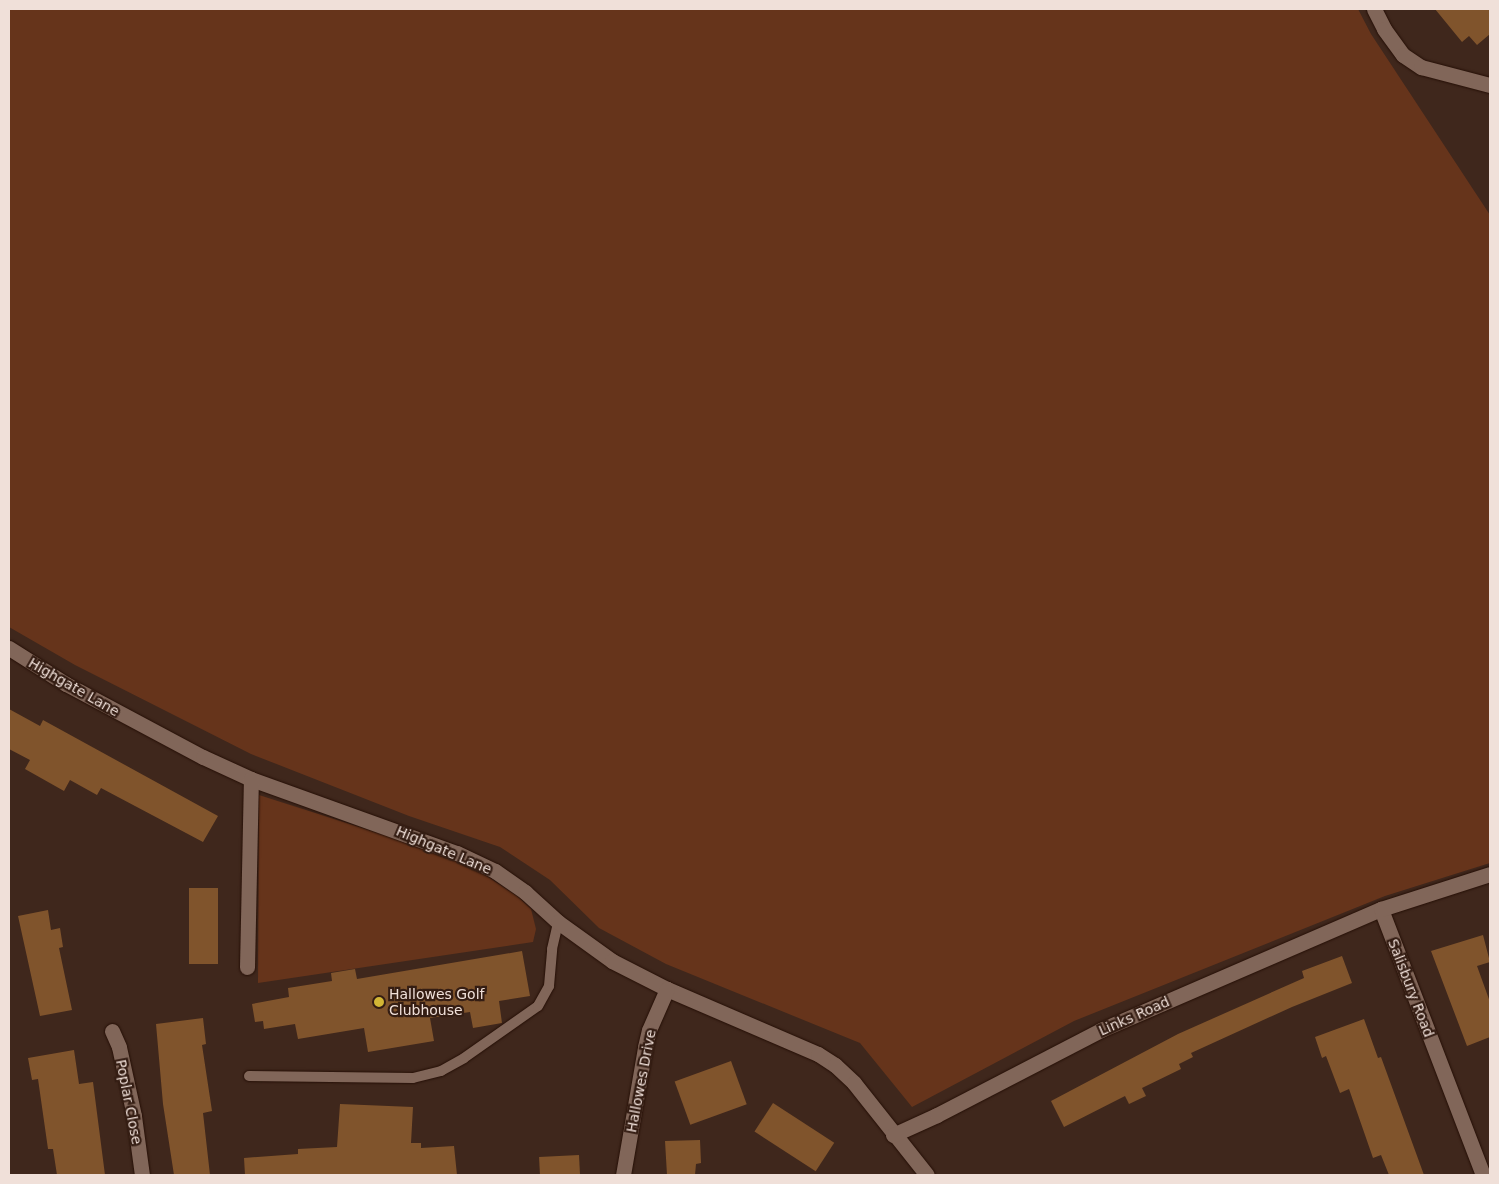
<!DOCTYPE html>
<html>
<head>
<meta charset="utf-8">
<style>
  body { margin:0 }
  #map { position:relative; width:1499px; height:1184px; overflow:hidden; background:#3f271c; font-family:"DejaVu Sans",sans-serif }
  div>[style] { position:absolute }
  .green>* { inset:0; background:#66341b }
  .building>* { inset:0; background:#80542c; transform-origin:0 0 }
  .roads { filter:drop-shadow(0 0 1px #250f06) drop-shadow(0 0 1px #250f06) }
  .lane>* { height:10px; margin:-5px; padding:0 5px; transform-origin:5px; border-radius:5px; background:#816659 }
  .street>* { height:15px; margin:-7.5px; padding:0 7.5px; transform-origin:7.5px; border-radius:7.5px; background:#816659 }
  .dots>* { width:14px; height:14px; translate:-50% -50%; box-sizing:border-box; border:2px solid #341d13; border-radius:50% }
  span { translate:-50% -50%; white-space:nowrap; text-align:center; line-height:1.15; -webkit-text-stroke:4.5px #341d13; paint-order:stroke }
  .street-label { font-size:14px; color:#f0e0d9 }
  .poi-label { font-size:14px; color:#f0e0d9 }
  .left { translate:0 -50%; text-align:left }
  .frame { position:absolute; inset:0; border:10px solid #f0e0d9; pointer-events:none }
</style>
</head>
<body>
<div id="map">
  <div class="green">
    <i style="clip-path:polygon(9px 9px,1358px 9px,1371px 34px,1490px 215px,1490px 863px,1385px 896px,1074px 1021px,912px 1107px,860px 1043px,666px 964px,599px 928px,550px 880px,500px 847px,409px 816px,251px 754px,75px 665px,9px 627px)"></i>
    <i style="clip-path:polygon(259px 795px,431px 850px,479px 871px,517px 896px,531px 909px,536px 929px,533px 942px,258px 983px)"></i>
  </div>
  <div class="building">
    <i style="clip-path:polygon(1435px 9px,1490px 9px,1490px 34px,1477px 45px,1469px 36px,1462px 42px)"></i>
    <i style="clip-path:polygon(9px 709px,40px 726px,43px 720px,218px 816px,203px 842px,101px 788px,97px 795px,70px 780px,64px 791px,25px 769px,30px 760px,9px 749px)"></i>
    <i style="left:189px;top:888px;width:29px;height:76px"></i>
    <i style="clip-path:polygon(48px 910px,51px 930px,60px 928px,63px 947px,59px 948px,72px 1010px,40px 1016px,18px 916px)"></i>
    <i style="clip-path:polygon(1483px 935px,1490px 962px,1477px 966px,1490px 1002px,1490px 1037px,1467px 1046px,1431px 951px)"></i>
    <i style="clip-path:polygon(522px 951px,530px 996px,499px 1001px,502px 1023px,473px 1028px,470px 1012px,430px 1018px,434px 1041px,368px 1052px,364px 1028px,298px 1039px,295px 1024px,264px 1029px,263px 1021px,255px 1022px,252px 1004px,289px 997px,288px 988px,332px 981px,331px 973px,355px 969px,357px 979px)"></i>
    <i style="clip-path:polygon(1342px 956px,1352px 983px,1292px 1007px,1191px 1053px,1193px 1057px,1179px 1064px,1181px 1069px,1142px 1088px,1146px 1096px,1129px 1104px,1125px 1096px,1064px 1127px,1051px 1101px,1178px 1034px,1304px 978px,1302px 971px)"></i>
    <i style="clip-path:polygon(203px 1018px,206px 1044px,202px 1045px,212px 1111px,203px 1113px,210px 1175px,174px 1175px,163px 1104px,156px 1024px)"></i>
    <i style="clip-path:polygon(1364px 1019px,1378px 1058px,1381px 1057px,1424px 1175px,1389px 1175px,1381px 1155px,1373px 1158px,1349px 1089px,1340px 1093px,1326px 1056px,1322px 1058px,1315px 1037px)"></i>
    <i style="clip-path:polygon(74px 1050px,79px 1084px,93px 1082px,105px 1175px,57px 1175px,53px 1149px,48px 1149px,38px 1079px,32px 1080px,28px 1058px)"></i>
    <i style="left:731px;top:1061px;width:46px;height:60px;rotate:70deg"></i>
    <i style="left:773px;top:1103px;width:73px;height:34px;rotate:33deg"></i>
    <i style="clip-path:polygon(340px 1104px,413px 1107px,411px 1143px,421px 1143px,421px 1148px,454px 1146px,457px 1175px,245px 1175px,244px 1158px,298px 1154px,298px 1149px,337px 1147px)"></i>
    <i style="clip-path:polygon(700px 1140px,701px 1163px,696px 1164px,695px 1175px,667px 1175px,665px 1141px)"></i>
    <i style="left:579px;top:1155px;width:20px;height:40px;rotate:87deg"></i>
  </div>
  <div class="roads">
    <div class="lane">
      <i style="left:249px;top:1076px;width:164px;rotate:0.7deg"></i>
      <i style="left:413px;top:1078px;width:29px;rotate:-14deg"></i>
      <i style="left:441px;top:1071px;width:26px;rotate:-29deg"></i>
      <i style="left:464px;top:1058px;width:90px;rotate:-35.1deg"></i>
      <i style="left:538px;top:1006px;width:23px;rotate:-61deg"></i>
      <i style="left:549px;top:986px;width:37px;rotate:-85deg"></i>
      <i style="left:552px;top:949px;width:28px;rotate:-77deg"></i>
    </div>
    <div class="street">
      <i style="left:1374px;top:9px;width:22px;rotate:63deg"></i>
      <i style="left:1384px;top:29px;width:32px;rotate:54deg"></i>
      <i style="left:1403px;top:55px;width:22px;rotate:34deg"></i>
      <i style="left:1421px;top:67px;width:71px;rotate:14.6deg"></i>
      <i style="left:9px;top:648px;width:67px;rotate:32.3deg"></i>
      <i style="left:66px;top:684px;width:155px;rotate:28.1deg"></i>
      <i style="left:203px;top:757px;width:53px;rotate:24.6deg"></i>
      <i style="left:251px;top:779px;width:219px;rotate:19.8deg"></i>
      <i style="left:457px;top:853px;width:42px;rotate:25.3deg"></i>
      <i style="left:495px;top:871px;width:37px;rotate:35deg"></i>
      <i style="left:525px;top:892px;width:45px;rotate:42.3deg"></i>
      <i style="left:558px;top:922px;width:67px;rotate:35.8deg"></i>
      <i style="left:612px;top:961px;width:62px;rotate:27deg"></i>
      <i style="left:667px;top:989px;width:164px;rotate:23.3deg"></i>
      <i style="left:818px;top:1054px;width:20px;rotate:33deg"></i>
      <i style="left:835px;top:1065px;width:26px;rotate:43deg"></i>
      <i style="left:854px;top:1083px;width:117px;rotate:51.6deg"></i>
      <i style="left:247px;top:967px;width:188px;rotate:-88.8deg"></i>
      <i style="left:112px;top:1031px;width:17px;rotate:66deg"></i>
      <i style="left:119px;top:1047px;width:71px;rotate:77.7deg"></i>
      <i style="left:134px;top:1116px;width:60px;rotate:82.3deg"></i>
      <i style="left:893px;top:1135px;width:48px;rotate:-24.4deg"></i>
      <i style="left:937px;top:1115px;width:185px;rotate:-27.4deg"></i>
      <i style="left:1101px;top:1030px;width:305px;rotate:-23.4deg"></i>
      <i style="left:623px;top:1175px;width:130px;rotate:-80.2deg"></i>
      <i style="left:645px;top:1047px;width:17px;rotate:-77deg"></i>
      <i style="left:649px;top:1030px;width:45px;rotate:-66.3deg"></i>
      <i style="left:1483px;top:1175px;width:285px;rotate:-111deg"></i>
      <i style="left:1381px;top:909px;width:114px;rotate:-17.8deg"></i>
    </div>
  </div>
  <div class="dots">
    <i style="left:379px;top:1002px;background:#d3b635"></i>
  </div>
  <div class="street-label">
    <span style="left:74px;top:687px;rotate:30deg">Highgate Lane</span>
    <span style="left:444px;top:850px;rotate:23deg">Highgate Lane</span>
    <span style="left:1411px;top:988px;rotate:69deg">Salisbury Road</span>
    <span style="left:1134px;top:1016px;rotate:-24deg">Links Road</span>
    <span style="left:641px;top:1081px;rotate:-79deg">Hallowes Drive</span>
    <span style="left:129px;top:1102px;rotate:79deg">Poplar Close</span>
  </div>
  <div class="poi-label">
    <span class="left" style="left:389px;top:1002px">Hallowes Golf<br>Clubhouse</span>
  </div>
  <div class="frame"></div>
</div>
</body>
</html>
